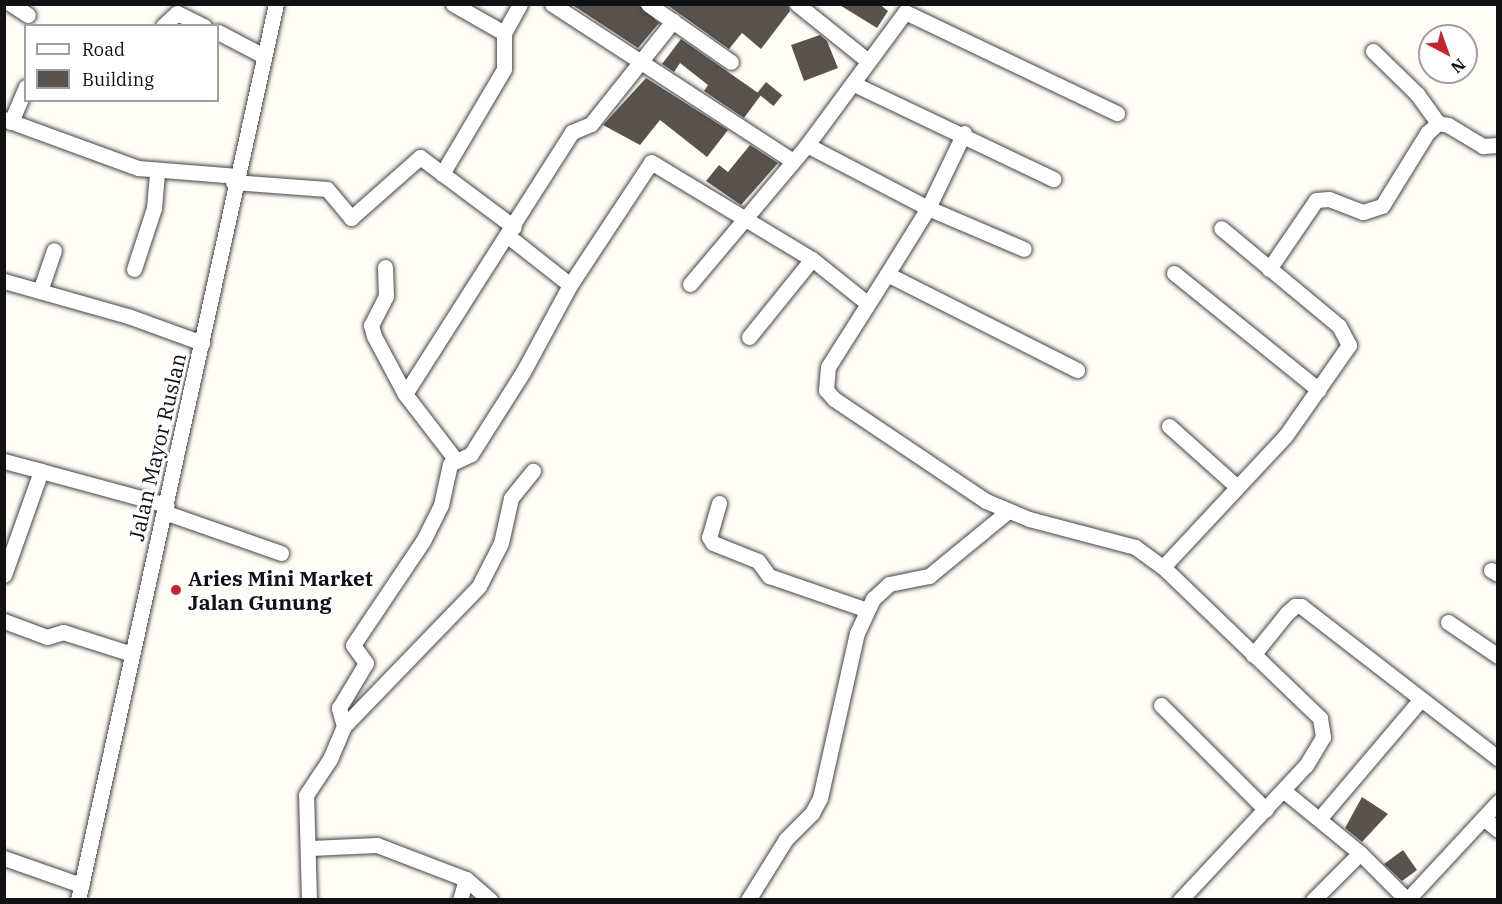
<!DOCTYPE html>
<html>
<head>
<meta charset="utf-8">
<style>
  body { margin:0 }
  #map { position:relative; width:1502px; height:904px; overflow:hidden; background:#fffdf5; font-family:"IBM Plex Serif",serif }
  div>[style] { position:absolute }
  .building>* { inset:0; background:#5a524d; transform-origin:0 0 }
  .roads { filter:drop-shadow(0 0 2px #444) drop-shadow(0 0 2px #444) }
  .street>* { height:15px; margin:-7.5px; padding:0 7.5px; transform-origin:7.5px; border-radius:7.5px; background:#fff }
  .dots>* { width:16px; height:16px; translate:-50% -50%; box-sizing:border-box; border:3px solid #fff; border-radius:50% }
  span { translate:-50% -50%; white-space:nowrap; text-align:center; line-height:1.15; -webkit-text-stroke:6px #fff; paint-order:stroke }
  .street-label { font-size:21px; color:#111 }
  .poi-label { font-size:21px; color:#111; font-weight:700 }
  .left { translate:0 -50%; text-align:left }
  .frame { position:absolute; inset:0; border:6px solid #111; pointer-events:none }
  .legend { position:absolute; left:24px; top:24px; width:195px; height:78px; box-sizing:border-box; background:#fff; border:2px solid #a0a0a0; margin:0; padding:8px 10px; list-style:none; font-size:18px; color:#111 }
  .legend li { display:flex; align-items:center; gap:12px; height:30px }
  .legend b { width:30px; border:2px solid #a0a0a0 }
  .north { position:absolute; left:1418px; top:24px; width:60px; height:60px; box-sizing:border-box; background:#fff; border:2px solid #a0a0a0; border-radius:50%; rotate:139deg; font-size:16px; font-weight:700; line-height:24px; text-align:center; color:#111 }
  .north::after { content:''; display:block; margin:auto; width:21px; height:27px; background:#c4262e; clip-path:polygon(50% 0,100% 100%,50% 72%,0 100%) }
</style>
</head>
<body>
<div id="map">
  <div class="building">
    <i style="clip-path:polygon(571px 4px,638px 4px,659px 23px,638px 48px)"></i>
    <i style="clip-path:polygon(666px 4px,788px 4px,790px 11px,761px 49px,742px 33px,729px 49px)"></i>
    <i style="clip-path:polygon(838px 4px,879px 4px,888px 11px,877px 28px)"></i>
    <i style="clip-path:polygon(820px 35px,827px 41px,838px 68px,804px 81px,791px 45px)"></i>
    <i style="clip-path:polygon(681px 39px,761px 95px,744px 118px,704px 91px,708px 85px,680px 63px,674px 72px,662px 64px)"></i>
    <i style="clip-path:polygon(646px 78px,728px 130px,707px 157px,660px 120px,640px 145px,603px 125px)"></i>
    <i style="left:766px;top:82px;width:21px;height:14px;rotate:39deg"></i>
    <i style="clip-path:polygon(750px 145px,778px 163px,741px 205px,706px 181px,719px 165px,728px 172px)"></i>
    <i style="clip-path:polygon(1362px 797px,1388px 814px,1362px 842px,1345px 828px)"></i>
    <i style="clip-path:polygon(1403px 850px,1417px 870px,1402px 881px,1384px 864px)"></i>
  </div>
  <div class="roads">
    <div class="street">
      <i style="left:11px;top:4px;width:20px;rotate:33deg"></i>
      <i style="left:453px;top:4px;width:59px;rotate:29.6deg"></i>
      <i style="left:552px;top:4px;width:288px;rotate:33.1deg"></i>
      <i style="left:648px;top:4px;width:101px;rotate:34.9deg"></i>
      <i style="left:797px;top:4px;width:90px;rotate:38.7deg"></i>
      <i style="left:163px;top:26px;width:19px;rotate:-43deg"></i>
      <i style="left:177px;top:13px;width:30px;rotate:26deg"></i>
      <i style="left:218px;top:32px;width:52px;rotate:27.6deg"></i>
      <i style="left:1373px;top:51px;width:62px;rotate:44.3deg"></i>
      <i style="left:1417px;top:94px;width:36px;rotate:54deg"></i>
      <i style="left:854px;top:84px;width:221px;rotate:25.5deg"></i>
      <i style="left:4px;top:119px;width:143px;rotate:20.1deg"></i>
      <i style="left:138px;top:168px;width:100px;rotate:4.6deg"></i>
      <i style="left:11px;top:122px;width:38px;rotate:-67deg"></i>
      <i style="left:964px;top:133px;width:83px;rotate:115.6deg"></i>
      <i style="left:928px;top:208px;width:78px;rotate:121.8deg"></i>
      <i style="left:887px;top:274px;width:213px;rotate:26.8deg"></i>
      <i style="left:807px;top:145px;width:136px;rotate:27.5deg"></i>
      <i style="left:928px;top:208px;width:104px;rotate:23.1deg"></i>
      <i style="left:442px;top:174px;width:122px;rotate:-59.4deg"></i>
      <i style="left:504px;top:69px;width:36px;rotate:-90deg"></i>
      <i style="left:504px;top:33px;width:33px;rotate:-61deg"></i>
      <i style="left:233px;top:182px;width:94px;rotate:4.3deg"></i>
      <i style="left:327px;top:189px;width:38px;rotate:50deg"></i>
      <i style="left:351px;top:218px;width:92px;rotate:-41.5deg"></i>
      <i style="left:420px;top:157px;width:117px;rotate:36.7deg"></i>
      <i style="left:508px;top:236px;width:79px;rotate:38.3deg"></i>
      <i style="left:385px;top:267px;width:29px;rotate:88deg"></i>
      <i style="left:386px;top:296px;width:33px;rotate:117deg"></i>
      <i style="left:371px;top:325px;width:11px;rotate:75deg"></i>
      <i style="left:374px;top:336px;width:66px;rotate:61.9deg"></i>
      <i style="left:405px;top:394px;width:82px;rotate:52.4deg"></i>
      <i style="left:134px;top:269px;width:64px;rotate:-71.8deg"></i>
      <i style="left:154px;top:208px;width:38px;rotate:-85deg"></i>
      <i style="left:1269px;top:269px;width:83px;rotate:-55.7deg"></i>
      <i style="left:1316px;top:200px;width:13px;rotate:-4deg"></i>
      <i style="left:1329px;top:199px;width:36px;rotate:21deg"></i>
      <i style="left:1363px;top:212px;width:20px;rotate:-18deg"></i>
      <i style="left:1382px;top:206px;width:86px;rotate:-58.3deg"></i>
      <i style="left:1427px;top:133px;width:15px;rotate:-42deg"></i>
      <i style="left:1438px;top:123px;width:10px;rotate:11deg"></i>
      <i style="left:1448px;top:125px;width:41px;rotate:31deg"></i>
      <i style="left:1483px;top:146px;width:15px;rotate:-4deg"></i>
      <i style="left:1174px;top:273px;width:186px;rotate:38.9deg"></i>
      <i style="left:887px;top:274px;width:110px;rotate:122.4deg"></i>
      <i style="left:828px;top:367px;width:23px;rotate:95deg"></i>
      <i style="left:826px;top:390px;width:12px;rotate:48deg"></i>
      <i style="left:834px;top:399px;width:183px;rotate:33.9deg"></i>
      <i style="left:986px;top:501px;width:47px;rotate:22.7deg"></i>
      <i style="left:1029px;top:519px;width:110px;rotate:14.8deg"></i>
      <i style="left:1135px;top:547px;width:34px;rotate:36deg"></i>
      <i style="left:1163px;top:567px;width:218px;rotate:43.9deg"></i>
      <i style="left:1320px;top:718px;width:19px;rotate:81deg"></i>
      <i style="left:1323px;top:737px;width:33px;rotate:121deg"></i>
      <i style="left:1306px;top:765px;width:185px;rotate:133deg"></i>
      <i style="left:4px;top:281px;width:129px;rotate:15.8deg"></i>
      <i style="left:128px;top:316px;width:79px;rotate:20deg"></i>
      <i style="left:690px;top:284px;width:182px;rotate:-49.9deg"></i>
      <i style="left:807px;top:145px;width:165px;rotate:-53.6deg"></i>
      <i style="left:905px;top:12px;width:235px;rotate:25.5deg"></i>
      <i style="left:40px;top:291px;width:43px;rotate:-71.1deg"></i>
      <i style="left:749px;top:337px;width:100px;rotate:-51.1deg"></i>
      <i style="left:405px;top:394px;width:311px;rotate:-57.5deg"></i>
      <i style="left:572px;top:132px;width:21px;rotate:-23deg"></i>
      <i style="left:591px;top:124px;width:132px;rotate:-51.5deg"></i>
      <i style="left:1169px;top:426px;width:90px;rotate:41.8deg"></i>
      <i style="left:4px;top:461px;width:38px;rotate:15deg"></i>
      <i style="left:41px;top:471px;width:110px;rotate:109.6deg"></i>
      <i style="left:41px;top:471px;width:130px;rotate:15.2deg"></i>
      <i style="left:719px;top:503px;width:35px;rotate:106deg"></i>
      <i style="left:709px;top:537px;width:7px;rotate:56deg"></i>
      <i style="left:713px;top:543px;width:48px;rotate:21.8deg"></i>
      <i style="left:758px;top:561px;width:19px;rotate:54deg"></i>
      <i style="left:769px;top:576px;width:104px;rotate:19.1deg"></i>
      <i style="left:164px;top:512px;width:124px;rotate:19.3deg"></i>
      <i style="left:1163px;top:567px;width:180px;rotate:-47deg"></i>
      <i style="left:1286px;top:435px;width:110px;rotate:-55deg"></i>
      <i style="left:1349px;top:345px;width:21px;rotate:-118deg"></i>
      <i style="left:1339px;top:326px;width:153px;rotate:-140.3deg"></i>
      <i style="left:1491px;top:570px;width:8px;rotate:30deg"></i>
      <i style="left:4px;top:621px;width:46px;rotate:20.4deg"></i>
      <i style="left:47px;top:637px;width:17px;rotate:-17deg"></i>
      <i style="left:63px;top:632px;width:72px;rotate:17.7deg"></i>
      <i style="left:1448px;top:622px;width:60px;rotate:34.2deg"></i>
      <i style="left:1253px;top:655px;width:54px;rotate:-51deg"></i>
      <i style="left:1287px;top:613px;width:11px;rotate:-41deg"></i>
      <i style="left:1295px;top:606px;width:6px"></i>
      <i style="left:1301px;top:606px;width:249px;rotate:37.7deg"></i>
      <i style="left:1161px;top:705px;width:148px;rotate:45deg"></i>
      <i style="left:344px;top:726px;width:19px;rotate:-106deg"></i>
      <i style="left:339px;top:708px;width:52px;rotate:-59deg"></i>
      <i style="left:366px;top:663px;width:22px;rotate:-126deg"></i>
      <i style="left:353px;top:645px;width:125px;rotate:-56.1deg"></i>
      <i style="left:423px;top:541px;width:40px;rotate:-63.4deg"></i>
      <i style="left:441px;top:505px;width:42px;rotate:-77.6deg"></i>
      <i style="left:450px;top:464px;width:23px;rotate:-25deg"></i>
      <i style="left:471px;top:454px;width:97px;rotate:-57.6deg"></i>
      <i style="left:523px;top:372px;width:99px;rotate:-61.6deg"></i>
      <i style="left:570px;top:285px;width:147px;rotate:-56.6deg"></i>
      <i style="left:651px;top:162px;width:188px;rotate:31.1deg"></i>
      <i style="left:812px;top:259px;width:70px;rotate:38.7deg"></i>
      <i style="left:1284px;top:791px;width:98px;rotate:39.2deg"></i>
      <i style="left:1360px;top:853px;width:66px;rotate:45deg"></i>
      <i style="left:1320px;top:818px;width:155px;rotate:-49.7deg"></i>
      <i style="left:1485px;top:819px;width:17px;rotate:40deg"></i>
      <i style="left:310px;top:848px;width:67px;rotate:-2.6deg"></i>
      <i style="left:377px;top:845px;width:95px;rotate:20.9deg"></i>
      <i style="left:4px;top:858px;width:82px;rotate:19.3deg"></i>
      <i style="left:78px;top:900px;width:918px;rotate:-77.54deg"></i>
      <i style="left:309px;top:900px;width:105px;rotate:-91.6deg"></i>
      <i style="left:306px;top:795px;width:43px;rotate:-56.3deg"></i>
      <i style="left:330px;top:759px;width:36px;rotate:-67deg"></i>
      <i style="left:344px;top:726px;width:194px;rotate:-46deg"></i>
      <i style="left:479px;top:586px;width:48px;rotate:-62.9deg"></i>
      <i style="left:501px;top:543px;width:46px;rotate:-77.5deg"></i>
      <i style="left:511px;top:498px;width:35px;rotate:-51deg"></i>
      <i style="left:460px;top:900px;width:22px;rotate:-74deg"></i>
      <i style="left:466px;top:879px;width:32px;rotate:41deg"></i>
      <i style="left:748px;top:900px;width:72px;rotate:-58.1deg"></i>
      <i style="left:786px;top:839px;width:37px;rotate:-45deg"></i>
      <i style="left:812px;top:813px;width:17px;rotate:-62deg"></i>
      <i style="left:820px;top:798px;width:169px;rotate:-77.4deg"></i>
      <i style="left:857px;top:633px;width:38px;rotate:-65deg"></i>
      <i style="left:873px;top:599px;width:22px;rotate:-43deg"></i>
      <i style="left:889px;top:584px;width:41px;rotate:-11.3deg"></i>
      <i style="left:929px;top:576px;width:102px;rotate:-39.4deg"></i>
      <i style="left:1313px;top:900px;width:66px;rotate:-45deg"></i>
      <i style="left:1407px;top:900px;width:134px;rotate:-47.1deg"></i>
    </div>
  </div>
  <div class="dots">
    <i style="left:176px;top:590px;background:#c4262e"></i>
  </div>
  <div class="street-label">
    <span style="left:157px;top:447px;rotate:-77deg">Jalan Mayor Ruslan</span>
  </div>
  <div class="poi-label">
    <span class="left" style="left:188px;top:590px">Aries Mini Market<br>Jalan Gunung</span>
  </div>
  <div class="frame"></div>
  <ul class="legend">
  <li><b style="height:8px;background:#fff"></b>Road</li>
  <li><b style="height:16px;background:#5a524d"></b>Building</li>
  </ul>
  <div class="north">N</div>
</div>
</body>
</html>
